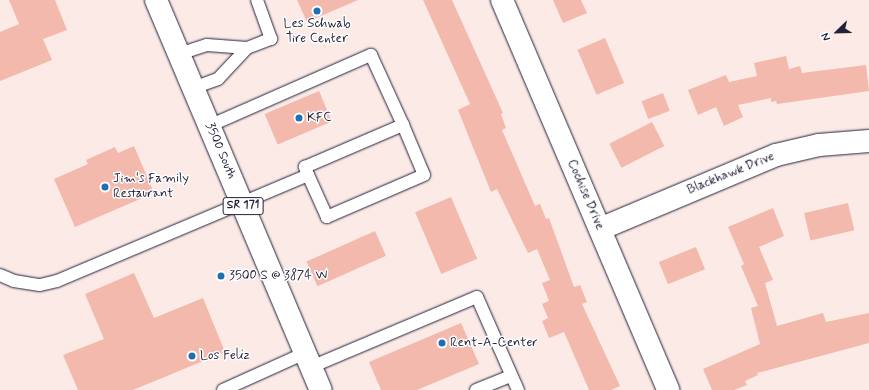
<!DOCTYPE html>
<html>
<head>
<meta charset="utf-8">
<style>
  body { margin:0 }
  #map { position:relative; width:869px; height:390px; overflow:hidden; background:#fbeae6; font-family:Mynerve,sans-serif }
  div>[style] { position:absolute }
  .building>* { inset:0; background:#f3b9ac; transform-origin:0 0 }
  .roads { filter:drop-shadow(0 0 1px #22223b) drop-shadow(0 0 1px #22223b) }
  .lane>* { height:12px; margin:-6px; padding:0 6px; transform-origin:6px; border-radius:6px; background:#fff }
  .street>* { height:22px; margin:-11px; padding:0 11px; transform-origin:11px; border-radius:11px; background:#fff }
  .primary>* { height:22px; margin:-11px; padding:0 11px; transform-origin:11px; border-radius:11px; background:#fff }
  .dots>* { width:11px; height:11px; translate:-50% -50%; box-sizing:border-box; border:2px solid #fff; border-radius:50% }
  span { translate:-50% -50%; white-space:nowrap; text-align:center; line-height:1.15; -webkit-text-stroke:3px #fff; paint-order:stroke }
  .shield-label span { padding:1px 3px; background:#fff; border:1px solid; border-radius:3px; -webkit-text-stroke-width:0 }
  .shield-label { font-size:12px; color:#22223b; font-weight:700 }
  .poi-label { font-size:13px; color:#22223b }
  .left { translate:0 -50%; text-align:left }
  .street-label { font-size:13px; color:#22223b }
  .north { position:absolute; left:817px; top:12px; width:40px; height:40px; -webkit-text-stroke:3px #fff; paint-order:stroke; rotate:247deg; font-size:11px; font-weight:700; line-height:16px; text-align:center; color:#22223b }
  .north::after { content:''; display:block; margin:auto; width:14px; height:18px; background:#22223b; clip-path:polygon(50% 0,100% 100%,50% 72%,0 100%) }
</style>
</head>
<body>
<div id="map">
  <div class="building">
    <i style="clip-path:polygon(9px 0,55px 0,67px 30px,43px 39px,52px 60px,0 81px,0 32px,19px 24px)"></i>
    <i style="clip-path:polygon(297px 0,358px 0,307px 22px)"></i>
    <i style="clip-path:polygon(423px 0,452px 0,503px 113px,501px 114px,506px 128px,502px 130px,535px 206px,540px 204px,546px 219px,549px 218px,574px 287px,580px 285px,587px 302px,582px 304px,620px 386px,611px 390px,589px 390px,564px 332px,549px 338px,542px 321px,548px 318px,542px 304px,549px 301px,542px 283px,550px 280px,537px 249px,528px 253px,497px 189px,491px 192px,458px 110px,470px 104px)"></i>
    <i style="clip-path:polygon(553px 0,581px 0,587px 13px,563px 23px)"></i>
    <i style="left:605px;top:38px;width:49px;height:30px;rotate:67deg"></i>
    <i style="clip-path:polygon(786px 56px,789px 69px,800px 66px,802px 73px,866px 65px,869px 91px,777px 104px,776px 101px,771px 102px,771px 98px,738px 105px,743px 117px,724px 126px,716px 107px,698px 115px,688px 90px,726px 75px,729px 82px,757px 76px,754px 63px)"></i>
    <i style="left:319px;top:91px;width:33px;height:59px;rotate:67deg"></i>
    <i style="left:663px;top:93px;width:19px;height:23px;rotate:69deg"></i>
    <i style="left:652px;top:122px;width:27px;height:48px;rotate:63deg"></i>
    <i style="clip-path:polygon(134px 146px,154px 193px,75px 227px,54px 179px,88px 164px,86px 160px,115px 147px,118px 153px)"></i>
    <i style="left:451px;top:197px;width:67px;height:39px;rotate:67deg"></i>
    <i style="left:848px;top:203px;width:28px;height:45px;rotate:77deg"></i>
    <i style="clip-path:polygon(773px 208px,784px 236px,759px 247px,773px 280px,765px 283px,777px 326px,823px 313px,826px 322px,869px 313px,869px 343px,757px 373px,758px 375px,745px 381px,747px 385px,734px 390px,712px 390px,703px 369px,760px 344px,751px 308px,758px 306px,741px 266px,744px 264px,728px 227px)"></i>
    <i style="left:375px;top:231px;width:27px;height:75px;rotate:66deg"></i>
    <i style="left:696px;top:247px;width:24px;height:40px;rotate:68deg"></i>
    <i style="clip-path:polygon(134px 273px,154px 318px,203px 298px,225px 352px,133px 390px,78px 390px,63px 355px,104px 339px,85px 294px)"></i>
    <i style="clip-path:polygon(461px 323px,479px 364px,417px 390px,381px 390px,369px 362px)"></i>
  </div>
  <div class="roads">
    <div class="lane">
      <i style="left:247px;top:48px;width:26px;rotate:-21deg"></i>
      <i style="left:271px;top:39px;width:41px;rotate:-109.7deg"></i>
      <i style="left:179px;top:54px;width:29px;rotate:-18deg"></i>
      <i style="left:207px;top:45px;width:40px;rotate:4.3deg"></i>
      <i style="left:247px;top:48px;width:42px;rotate:133.1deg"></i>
      <i style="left:218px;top:79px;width:27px;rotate:160deg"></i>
      <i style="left:209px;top:126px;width:177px;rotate:-23.7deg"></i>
      <i style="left:371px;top:55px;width:77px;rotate:65.4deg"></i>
      <i style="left:0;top:275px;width:15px;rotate:23deg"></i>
      <i style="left:14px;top:281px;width:26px;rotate:9deg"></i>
      <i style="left:40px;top:285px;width:17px;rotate:-13deg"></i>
      <i style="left:57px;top:281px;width:272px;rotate:-22.9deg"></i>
      <i style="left:308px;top:175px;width:9px;rotate:-111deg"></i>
      <i style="left:305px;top:167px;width:107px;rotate:-23.2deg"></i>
      <i style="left:403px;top:125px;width:54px;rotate:67.2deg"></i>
      <i style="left:424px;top:175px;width:106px;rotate:156.6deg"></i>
      <i style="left:327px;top:217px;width:46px;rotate:-114.3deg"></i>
      <i style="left:311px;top:367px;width:180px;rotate:-22.9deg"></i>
      <i style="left:477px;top:297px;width:102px;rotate:66.2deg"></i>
      <i style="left:223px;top:390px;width:90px;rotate:-24.3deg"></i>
      <i style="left:476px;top:390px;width:38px;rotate:-22deg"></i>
    </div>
    <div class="street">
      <i style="left:502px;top:0;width:424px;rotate:66.9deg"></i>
      <i style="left:600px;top:229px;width:191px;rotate:-22.8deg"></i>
      <i style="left:776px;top:155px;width:44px;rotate:-13.1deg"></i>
      <i style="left:819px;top:145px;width:50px;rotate:-4.6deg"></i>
    </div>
    <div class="primary">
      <i style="left:156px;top:0;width:423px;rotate:67.1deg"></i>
    </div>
  </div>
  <div class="dots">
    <i style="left:317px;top:11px;background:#1f6fb2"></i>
    <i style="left:299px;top:118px;background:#1f6fb2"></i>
    <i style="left:105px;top:187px;background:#1f6fb2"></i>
    <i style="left:221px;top:276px;background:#1f6fb2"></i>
    <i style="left:442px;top:343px;background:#1f6fb2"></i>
    <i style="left:192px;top:356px;background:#1f6fb2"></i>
  </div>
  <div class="shield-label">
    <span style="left:243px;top:206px">SR 171</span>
  </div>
  <div class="poi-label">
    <span style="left:317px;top:32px">Les Schwab<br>Tire Center</span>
    <span class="left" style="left:307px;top:118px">KFC</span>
    <span class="left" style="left:113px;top:187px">Jim's Family<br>Restaurant</span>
    <span class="left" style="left:229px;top:276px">3500 S @ 3874 W</span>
    <span class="left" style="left:450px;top:343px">Rent-A-Center</span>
    <span class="left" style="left:200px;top:356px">Los Feliz</span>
  </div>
  <div class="street-label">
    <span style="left:220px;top:151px;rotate:67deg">3500 South</span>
    <span style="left:731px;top:174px;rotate:-22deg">Blackhawk Drive</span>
    <span style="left:585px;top:195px;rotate:67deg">Cochise Drive</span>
  </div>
  <div class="north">N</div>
</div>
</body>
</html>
